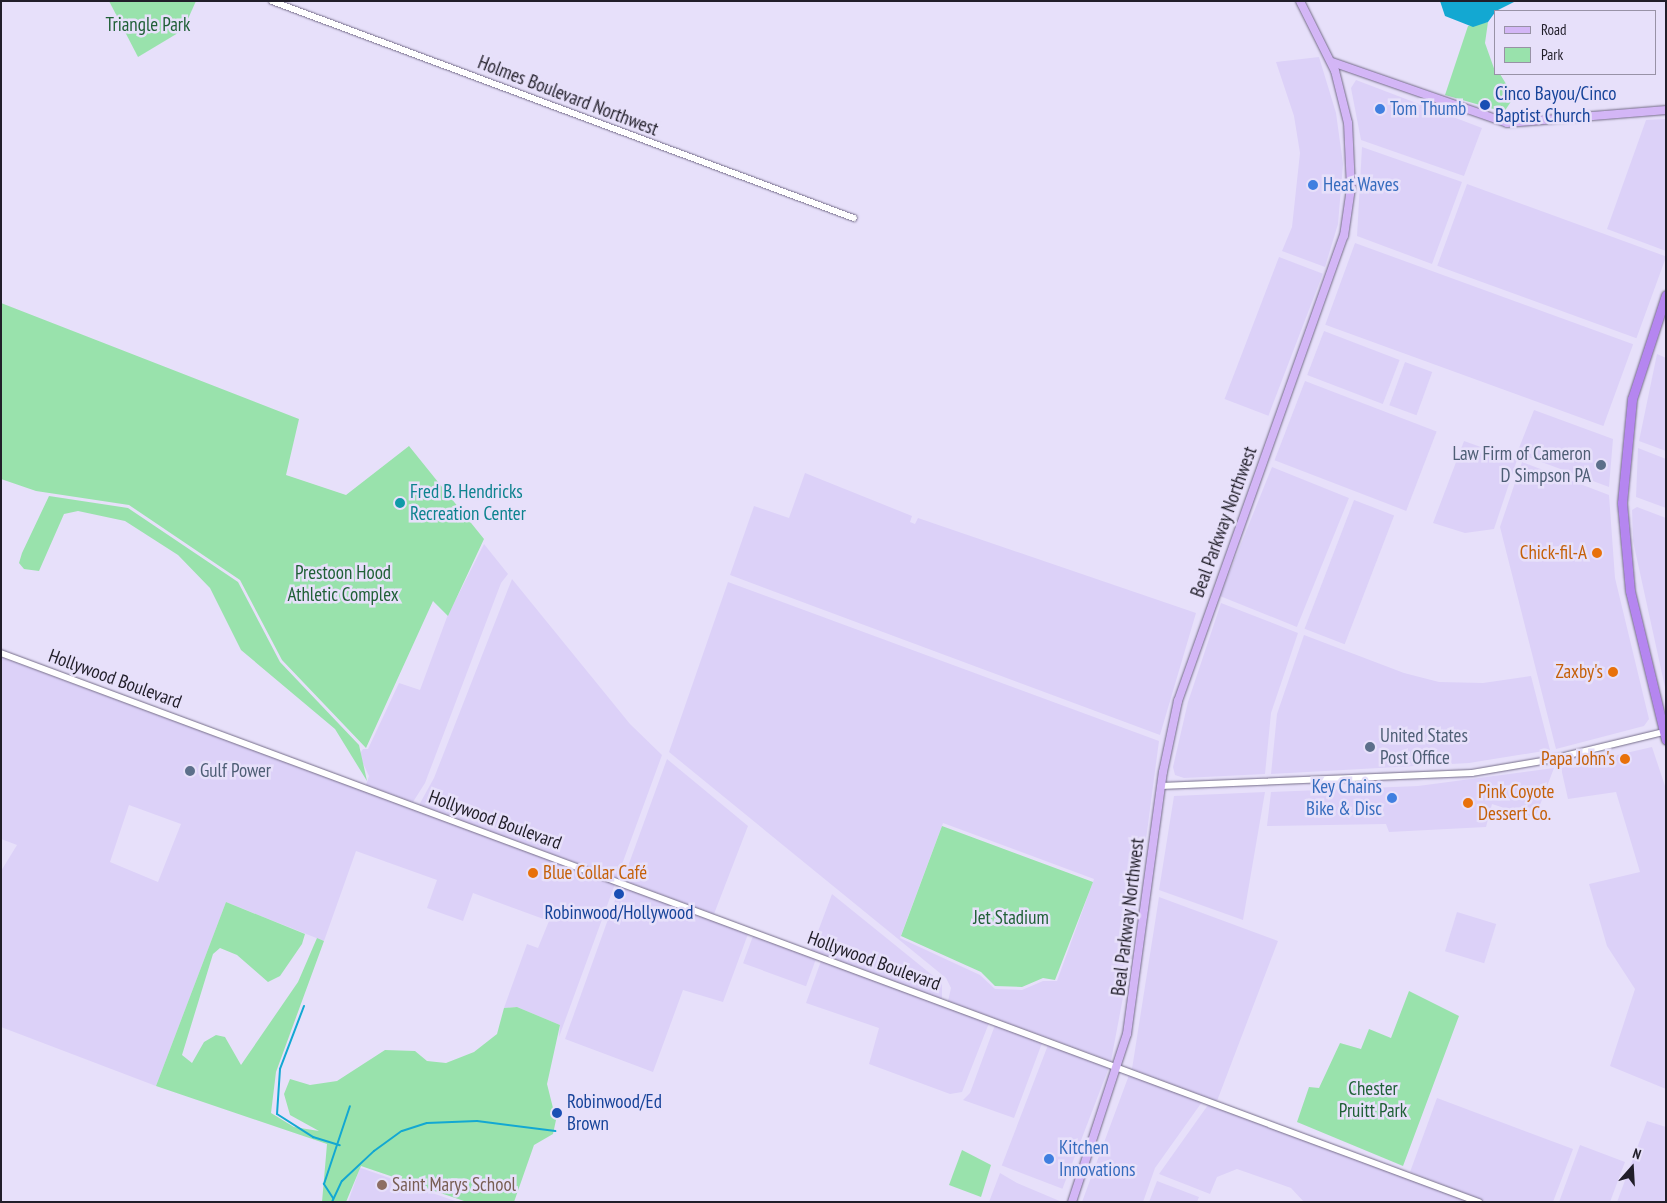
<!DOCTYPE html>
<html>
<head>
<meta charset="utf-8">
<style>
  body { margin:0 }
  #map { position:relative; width:1667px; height:1203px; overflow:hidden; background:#e7e0fa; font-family:"PT Sans Narrow",sans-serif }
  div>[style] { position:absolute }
  .built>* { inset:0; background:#dcd1f8; transform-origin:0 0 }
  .green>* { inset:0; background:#99e2ac }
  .water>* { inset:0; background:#13a8d2 }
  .stream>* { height:2px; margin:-1px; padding:0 1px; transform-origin:1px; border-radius:1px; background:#13a8d2 }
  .roads { filter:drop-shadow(0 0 1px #756d89) drop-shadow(0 0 1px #756d89) }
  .minor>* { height:5.5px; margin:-2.75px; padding:0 2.75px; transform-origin:2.75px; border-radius:2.75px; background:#fff }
  .major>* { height:8px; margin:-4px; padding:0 4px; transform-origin:4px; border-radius:4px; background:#d3b6f6 }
  .highway>* { height:9px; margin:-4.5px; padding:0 4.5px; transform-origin:4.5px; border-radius:4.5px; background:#b586f0 }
  .dots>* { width:14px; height:14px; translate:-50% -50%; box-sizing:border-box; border:2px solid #e7e0fa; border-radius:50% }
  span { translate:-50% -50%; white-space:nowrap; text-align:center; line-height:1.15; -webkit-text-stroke:5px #e7e0fa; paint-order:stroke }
  .park-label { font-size:19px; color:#206037 }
  .transit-label { font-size:19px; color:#164399 }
  .left { translate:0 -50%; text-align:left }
  .street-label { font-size:19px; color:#211e29 }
  .shop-label { font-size:19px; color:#366cbe }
  .right { translate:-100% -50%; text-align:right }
  .service-label { font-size:19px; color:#4e5e75 }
  .culture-label { font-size:19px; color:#0d838f }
  .food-label { font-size:19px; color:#c56008 }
  .education-label { font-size:19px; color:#785e54 }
  .frame { position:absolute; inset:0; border:2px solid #211e29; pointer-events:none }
  .legend { position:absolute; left:1494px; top:10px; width:162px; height:65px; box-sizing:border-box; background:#e7e0fa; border:1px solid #9892a6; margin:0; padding:6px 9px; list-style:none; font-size:15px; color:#211e29 }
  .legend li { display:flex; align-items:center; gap:10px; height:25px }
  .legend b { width:25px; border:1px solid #9892a6 }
  .north { position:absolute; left:1607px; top:1143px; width:50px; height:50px; -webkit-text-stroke:4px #e7e0fa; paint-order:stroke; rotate:19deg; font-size:14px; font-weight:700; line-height:20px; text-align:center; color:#211e29 }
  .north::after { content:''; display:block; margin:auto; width:18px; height:22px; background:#211e29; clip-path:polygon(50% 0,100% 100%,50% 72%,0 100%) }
</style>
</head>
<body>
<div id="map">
  <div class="built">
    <i style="clip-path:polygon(1319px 57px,1336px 113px,1343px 164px,1338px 224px,1325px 267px,1282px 251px,1292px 227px,1300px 153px,1294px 116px,1276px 62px)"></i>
    <i style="clip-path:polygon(1356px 80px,1482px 128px,1464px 176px,1361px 140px,1351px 88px)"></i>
    <i style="clip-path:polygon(1666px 119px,1666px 251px,1607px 229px,1646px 120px)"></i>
    <i style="clip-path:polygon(1362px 147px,1462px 182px,1432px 264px,1357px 236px)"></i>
    <i style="left:1467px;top:184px;width:212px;height:87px;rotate:20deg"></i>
    <i style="left:1355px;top:243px;width:296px;height:87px;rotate:20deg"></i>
    <i style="left:1279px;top:257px;width:47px;height:152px;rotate:21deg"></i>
    <i style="left:1324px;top:331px;width:81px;height:47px;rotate:21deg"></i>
    <i style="clip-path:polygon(1657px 354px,1666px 358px,1666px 451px,1639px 441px)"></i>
    <i style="left:1405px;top:362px;width:29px;height:46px;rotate:20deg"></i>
    <i style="left:1305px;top:381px;width:141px;height:85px;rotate:21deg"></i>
    <i style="clip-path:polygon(1534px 410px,1613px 439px,1609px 487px,1517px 453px)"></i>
    <i style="clip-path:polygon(1464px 441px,1517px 460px,1494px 529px,1465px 533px,1433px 523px)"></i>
    <i style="clip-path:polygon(1638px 448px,1666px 459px,1666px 508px,1636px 497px)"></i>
    <i style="clip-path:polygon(1522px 462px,1609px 495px,1615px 578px,1649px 719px,1644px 726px,1556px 749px,1500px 527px)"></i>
    <i style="left:1272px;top:467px;width:83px;height:139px;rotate:22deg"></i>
    <i style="clip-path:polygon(805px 473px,912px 516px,910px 522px,915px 524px,918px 518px,1196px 613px,1160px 735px,730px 575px,754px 506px,789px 518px)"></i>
    <i style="left:1354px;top:500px;width:43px;height:138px;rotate:21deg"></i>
    <i style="clip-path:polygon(1637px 507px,1666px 518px,1666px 692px,1633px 541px,1632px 510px)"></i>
    <i style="clip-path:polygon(484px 544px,508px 574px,501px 583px,425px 783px,413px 802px,366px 785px,369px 776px,359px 755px,363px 749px,368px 749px,399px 683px,420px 690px,447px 617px)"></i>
    <i style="clip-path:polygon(512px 579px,630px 724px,662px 755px,617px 878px,419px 805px,434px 778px)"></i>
    <i style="clip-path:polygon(evenodd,728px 582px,1159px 741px,1130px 960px,1111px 1061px,948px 1001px,951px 988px,946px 978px,669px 752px,728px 582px,943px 823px,1094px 879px,1057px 981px,1043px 981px,1022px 990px,995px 989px,980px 975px,900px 938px,943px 823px)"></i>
    <i style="clip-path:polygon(1221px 603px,1298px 633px,1271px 713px,1265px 774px,1184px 778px,1175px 775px,1173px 767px,1188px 702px)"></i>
    <i style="clip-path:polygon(1304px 635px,1404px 673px,1439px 682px,1483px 683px,1531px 676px,1550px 750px,1469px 763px,1271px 774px,1277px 714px)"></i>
    <i style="clip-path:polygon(evenodd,1px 657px,615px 884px,559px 1037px,560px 1025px,517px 1007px,504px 1008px,527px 944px,538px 948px,549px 921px,473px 893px,463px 921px,427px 908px,437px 880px,356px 851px,324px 941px,226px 902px,156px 1086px,1px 1027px,1px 871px,17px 845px,1px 839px,1px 657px,129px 805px,181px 824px,158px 882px,110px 862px,129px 805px)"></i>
    <i style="clip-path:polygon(1652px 747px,1666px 789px,1666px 1089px,1610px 1066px,1635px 989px,1607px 946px,1589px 884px,1640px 872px,1616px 792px,1568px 799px,1561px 768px)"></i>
    <i style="clip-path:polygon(667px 759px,748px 826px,714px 914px,623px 880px)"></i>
    <i style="clip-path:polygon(1554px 768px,1535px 818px,1492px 804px,1486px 827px,1389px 832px,1386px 824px,1267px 826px,1271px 792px,1418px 786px)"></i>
    <i style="clip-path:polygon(1265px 792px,1243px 920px,1159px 890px,1174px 796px)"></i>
    <i style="clip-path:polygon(620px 886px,748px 934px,723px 1002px,683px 990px,653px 1072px,565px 1039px)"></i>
    <i style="clip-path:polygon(832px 894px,942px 983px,942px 999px,811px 950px)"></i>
    <i style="clip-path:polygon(1159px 897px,1278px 941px,1217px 1101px,1132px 1069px)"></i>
    <i style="left:1457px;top:912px;width:41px;height:41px;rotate:17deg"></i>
    <i style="left:753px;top:936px;width:67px;height:29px;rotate:20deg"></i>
    <i style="clip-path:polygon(821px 961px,989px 1023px,962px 1092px,950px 1094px,869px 1064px,879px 1028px,806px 1003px)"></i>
    <i style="clip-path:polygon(995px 1025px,1042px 1043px,1014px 1118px,963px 1100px,970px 1093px)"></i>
    <i style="left:1048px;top:1045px;width:65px;height:129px;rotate:21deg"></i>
    <i style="clip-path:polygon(1129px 1075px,1202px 1102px,1155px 1168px,1143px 1202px,1082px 1202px)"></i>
    <i style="clip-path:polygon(1437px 1098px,1573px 1149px,1553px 1202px,1488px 1202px,1410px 1172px)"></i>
    <i style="clip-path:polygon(1208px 1105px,1404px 1177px,1470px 1202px,1304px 1202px,1291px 1188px,1237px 1169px,1217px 1177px,1210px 1194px,1159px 1174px)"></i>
    <i style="clip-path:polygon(1647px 1121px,1666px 1127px,1666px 1202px,1617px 1202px)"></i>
    <i style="clip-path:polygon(1580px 1145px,1625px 1162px,1610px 1202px,1559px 1202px)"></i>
    <i style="clip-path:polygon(360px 1168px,361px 1168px,458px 1202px,348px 1202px)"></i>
    <i style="clip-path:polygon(1000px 1173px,1017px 1183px,1062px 1202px,989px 1202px)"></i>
    <i style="clip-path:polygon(1157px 1181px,1199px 1197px,1197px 1202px,1149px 1202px)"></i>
  </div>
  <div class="green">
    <i style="clip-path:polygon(109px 1px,196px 1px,183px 30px,138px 57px)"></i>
    <i style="clip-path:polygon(1488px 22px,1485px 43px,1496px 74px,1500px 74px,1514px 97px,1504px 112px,1445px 95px,1468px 26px)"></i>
    <i style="clip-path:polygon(1px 303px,299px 419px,286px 475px,346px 495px,409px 446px,484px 539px,448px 616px,433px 601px,366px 748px,282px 660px,240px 580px,129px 505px,36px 491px,1px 479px)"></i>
    <i style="clip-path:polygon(49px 496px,128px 508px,238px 582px,280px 662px,359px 745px,367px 781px,335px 729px,241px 650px,210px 588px,178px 555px,125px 521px,78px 511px,64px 514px,39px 571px,24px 569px,19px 563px,22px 553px)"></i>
    <i style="clip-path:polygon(942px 826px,1093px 882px,1055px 980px,1043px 978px,1022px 987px,995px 986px,981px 972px,901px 936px)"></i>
    <i style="clip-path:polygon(226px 902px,305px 934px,302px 944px,280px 976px,268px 982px,237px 955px,220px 948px,213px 954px,182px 1055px,192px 1063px,204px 1042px,216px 1035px,225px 1037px,241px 1065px,298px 982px,317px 938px,324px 941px,276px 1072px,271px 1113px,294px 1127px,319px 1131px,290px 1115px,284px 1094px,290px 1079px,310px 1085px,337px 1081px,385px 1050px,415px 1051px,427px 1061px,446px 1063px,474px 1052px,497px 1034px,504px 1008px,517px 1007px,560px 1025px,547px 1084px,556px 1120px,553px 1134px,534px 1145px,514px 1202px,467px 1202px,361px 1166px,346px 1202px,322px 1202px,327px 1144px,156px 1086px)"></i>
    <i style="clip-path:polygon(1409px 991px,1459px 1016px,1403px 1166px,1297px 1122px,1309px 1087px,1319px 1088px,1340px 1043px,1361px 1049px,1369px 1029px,1391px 1038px)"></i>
    <i style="clip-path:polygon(962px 1150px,991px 1165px,981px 1197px,949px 1185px)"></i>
  </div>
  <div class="water">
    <i style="clip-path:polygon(1440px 1px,1516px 1px,1496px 11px,1488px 22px,1473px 27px,1445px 16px)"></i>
  </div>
  <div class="stream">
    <i style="left:304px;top:1006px;width:67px;rotate:110.9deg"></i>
    <i style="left:280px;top:1069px;width:45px;rotate:93.8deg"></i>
    <i style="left:277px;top:1114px;width:43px;rotate:32.6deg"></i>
    <i style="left:313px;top:1137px;width:28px;rotate:17deg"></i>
    <i style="left:333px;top:1198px;width:17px;rotate:-123deg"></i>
    <i style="left:324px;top:1184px;width:82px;rotate:-71.6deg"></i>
    <i style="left:332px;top:1202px;width:23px;rotate:-65deg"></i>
    <i style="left:342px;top:1181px;width:44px;rotate:-43.2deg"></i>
    <i style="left:374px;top:1151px;width:34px;rotate:-36deg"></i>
    <i style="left:402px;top:1131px;width:26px;rotate:-18deg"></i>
    <i style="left:427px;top:1123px;width:50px;rotate:-2.3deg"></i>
    <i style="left:477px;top:1121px;width:79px;rotate:7.3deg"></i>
  </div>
  <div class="roads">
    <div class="minor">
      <i style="left:272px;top:1px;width:621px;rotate:20.45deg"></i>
      <i style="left:1px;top:653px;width:1577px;rotate:20.38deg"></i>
      <i style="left:1161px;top:786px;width:311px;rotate:-2.4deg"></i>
      <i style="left:1472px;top:773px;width:77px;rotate:-9.7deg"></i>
      <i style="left:1548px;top:760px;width:119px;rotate:-13.6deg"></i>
    </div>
    <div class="major">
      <i style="left:1332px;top:62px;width:185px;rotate:19.2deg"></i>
      <i style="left:1507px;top:123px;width:160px;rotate:-4.7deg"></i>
      <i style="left:1072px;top:1202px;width:177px;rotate:-71.9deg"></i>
      <i style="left:1127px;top:1034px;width:264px;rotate:-82.2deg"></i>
      <i style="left:1163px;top:772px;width:73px;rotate:-78.1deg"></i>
      <i style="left:1178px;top:701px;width:494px;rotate:-70.4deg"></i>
      <i style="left:1344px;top:236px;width:49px;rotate:-81.7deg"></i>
      <i style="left:1351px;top:188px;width:65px;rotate:-92.6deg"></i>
      <i style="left:1348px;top:123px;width:54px;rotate:-104deg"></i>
      <i style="left:1335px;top:71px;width:78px;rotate:-116.6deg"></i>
    </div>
    <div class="highway">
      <i style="left:1666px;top:295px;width:109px;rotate:108.1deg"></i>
      <i style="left:1632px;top:399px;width:104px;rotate:95.5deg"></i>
      <i style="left:1622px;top:503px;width:88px;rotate:84.8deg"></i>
      <i style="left:1630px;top:591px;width:153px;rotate:76.4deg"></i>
    </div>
  </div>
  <div class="dots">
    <i style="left:1485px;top:105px;background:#1a4fb4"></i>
    <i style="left:1380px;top:109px;background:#3f7fe0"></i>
    <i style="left:1313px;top:185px;background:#3f7fe0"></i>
    <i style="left:1601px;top:465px;background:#5c6f8a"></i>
    <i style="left:400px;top:503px;background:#0f9aa8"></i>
    <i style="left:1597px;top:553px;background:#e8710a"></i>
    <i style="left:1613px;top:672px;background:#e8710a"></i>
    <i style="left:1370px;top:747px;background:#5c6f8a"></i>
    <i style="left:1625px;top:759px;background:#e8710a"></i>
    <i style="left:190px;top:771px;background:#5c6f8a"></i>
    <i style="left:1392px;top:798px;background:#3f7fe0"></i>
    <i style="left:1468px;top:803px;background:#e8710a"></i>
    <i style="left:533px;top:873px;background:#e8710a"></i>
    <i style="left:619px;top:894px;background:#1a4fb4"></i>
    <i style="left:557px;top:1113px;background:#1a4fb4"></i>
    <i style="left:1049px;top:1159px;background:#3f7fe0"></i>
    <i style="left:382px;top:1185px;background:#8d6e63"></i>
  </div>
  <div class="park-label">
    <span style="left:148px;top:25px">Triangle Park</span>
    <span style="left:343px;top:584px">Prestoon Hood<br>Athletic Complex</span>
    <span style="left:1011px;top:918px">Jet Stadium</span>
    <span style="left:1373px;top:1100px">Chester<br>Pruitt Park</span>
  </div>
  <div class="transit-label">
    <span class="left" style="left:1495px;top:105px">Cinco Bayou/Cinco<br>Baptist Church</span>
    <span style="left:619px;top:913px">Robinwood/Hollywood</span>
    <span class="left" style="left:567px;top:1113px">Robinwood/Ed<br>Brown</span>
  </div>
  <div class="street-label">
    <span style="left:568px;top:96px;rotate:21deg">Holmes Boulevard Northwest</span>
    <span style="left:1224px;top:522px;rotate:-70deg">Beal Parkway Northwest</span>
    <span style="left:115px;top:679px;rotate:20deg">Hollywood Boulevard</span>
    <span style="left:495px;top:820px;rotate:20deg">Hollywood Boulevard</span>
    <span style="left:1128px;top:917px;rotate:-83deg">Beal Parkway Northwest</span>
    <span style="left:874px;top:961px;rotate:20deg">Hollywood Boulevard</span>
  </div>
  <div class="shop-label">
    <span class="left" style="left:1390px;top:109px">Tom Thumb</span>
    <span class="left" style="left:1323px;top:185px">Heat Waves</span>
    <span class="right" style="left:1382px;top:798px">Key Chains<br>Bike &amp; Disc</span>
    <span class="left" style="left:1059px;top:1159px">Kitchen<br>Innovations</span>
  </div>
  <div class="service-label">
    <span class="right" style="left:1591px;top:465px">Law Firm of Cameron<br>D Simpson PA</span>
    <span class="left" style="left:1380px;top:747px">United States<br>Post Office</span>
    <span class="left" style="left:200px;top:771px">Gulf Power</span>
  </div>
  <div class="culture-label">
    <span class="left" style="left:410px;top:503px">Fred B. Hendricks<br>Recreation Center</span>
  </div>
  <div class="food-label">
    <span class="right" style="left:1587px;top:553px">Chick-fil-A</span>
    <span class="right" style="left:1603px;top:672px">Zaxby's</span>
    <span class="right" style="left:1615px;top:759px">Papa John's</span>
    <span class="left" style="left:1478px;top:803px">Pink Coyote<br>Dessert Co.</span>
    <span class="left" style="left:543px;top:873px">Blue Collar Café</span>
  </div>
  <div class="education-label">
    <span class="left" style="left:392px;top:1185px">Saint Marys School</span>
  </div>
  <div class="frame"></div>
  <ul class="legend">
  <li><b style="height:6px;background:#d3b6f6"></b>Road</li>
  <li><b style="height:14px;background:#99e2ac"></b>Park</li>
  </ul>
  <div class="north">N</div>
</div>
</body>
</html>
